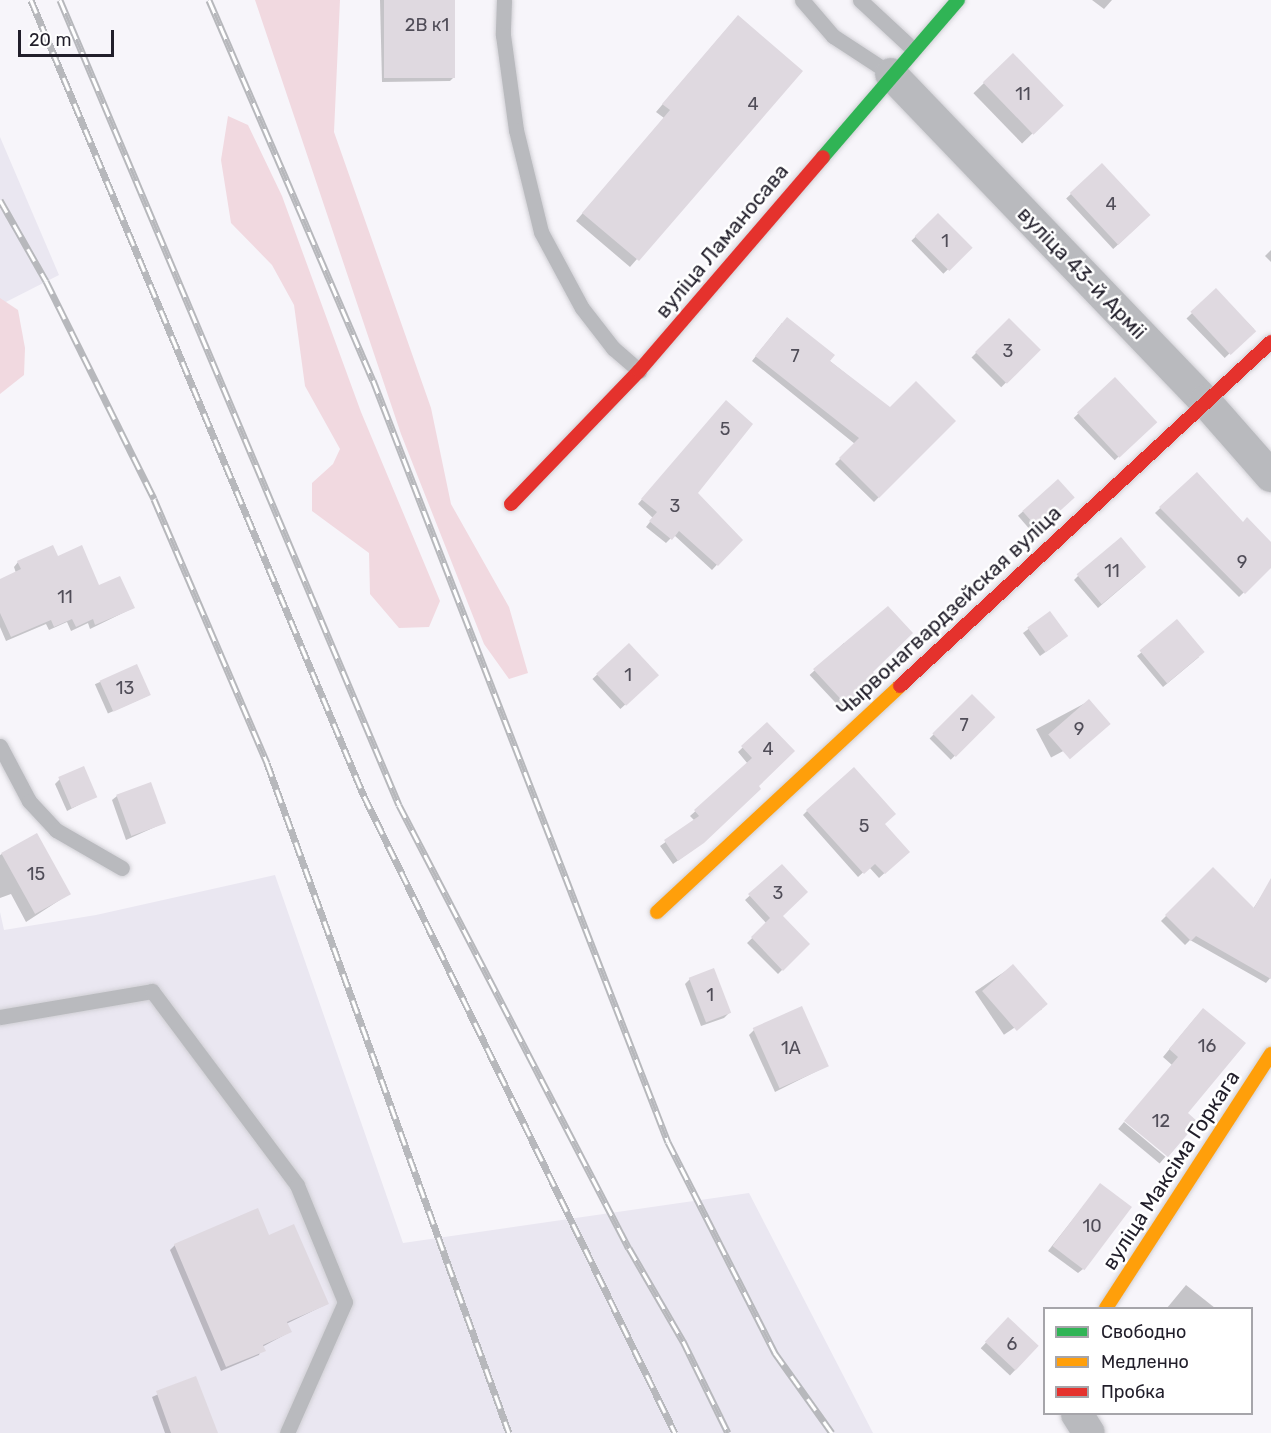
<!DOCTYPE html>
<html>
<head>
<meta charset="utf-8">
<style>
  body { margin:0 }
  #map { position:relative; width:1271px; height:1433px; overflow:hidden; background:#f7f5fa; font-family:Rubik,sans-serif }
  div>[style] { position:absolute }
  .built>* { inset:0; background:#eae7f1 }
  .green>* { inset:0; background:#f1d9e0 }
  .shadow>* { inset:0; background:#0003; transform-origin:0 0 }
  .building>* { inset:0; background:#dfd9e0; transform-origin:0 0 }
  .roads { filter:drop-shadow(0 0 2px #d0cfd4) drop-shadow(0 0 2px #d0cfd4) }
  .lane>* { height:15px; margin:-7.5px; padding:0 7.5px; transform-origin:7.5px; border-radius:7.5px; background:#b9babe }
  .street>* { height:32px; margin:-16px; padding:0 16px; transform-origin:16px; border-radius:16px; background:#b9babe }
  .fast>* { height:14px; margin:-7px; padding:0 7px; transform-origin:7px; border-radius:7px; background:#30b455 }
  .slow>* { height:14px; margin:-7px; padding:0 7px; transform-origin:7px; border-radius:7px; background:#ff9f0a }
  .jam>* { height:14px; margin:-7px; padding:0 7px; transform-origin:7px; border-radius:7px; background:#e5322d }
  .rail>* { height:7px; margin-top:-3.5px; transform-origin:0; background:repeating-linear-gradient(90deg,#fff 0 14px,#b7b8bc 0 28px); box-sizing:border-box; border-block:2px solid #b7b8bc }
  span { translate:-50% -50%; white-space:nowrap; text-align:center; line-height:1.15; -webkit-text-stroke:5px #fff; paint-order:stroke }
  .number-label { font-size:18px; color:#504d58 }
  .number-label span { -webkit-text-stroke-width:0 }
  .street-label { font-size:21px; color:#211e2a }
  .legend { position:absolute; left:1043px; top:1307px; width:210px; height:108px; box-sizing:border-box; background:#fff; border:2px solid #a6a5aa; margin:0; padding:8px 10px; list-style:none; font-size:18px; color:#211e2a }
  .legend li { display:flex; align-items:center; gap:12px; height:30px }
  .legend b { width:30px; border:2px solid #a6a5aa }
  .scale { position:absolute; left:18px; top:30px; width:96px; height:27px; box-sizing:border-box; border:3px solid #211e2a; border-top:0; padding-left:8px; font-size:18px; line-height:21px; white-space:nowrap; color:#211e2a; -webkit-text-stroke:4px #fff; paint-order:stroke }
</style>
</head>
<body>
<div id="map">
  <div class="built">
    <i style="clip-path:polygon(0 137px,59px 275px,0 305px)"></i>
    <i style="clip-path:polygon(275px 875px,403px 1243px,749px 1193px,873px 1433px,0 1433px,0 912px,4px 930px,96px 915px)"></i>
  </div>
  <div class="green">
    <i style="clip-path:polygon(255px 0,340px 0,334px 132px,431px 408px,451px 504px,509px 607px,528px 673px,509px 679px,484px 644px,401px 434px)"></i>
    <i style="clip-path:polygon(228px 116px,248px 125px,282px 196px,361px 412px,440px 601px,429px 627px,399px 628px,370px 594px,369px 553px,312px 511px,312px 483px,333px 464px,340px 449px,305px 386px,294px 305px,272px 265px,231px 223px,221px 160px)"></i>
    <i style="clip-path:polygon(0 298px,18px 310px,25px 348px,24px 375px,0 394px)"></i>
  </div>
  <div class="shadow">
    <i style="clip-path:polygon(380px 0,454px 0,455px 76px,450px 81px,382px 82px)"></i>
    <i style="clip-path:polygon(1092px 0,1112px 0,1104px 9px)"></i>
    <i style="clip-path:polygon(731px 24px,801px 71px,630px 267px,576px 221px,664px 118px,656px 112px)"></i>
    <i style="left:1013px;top:55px;width:70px;height:55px;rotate:46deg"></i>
    <i style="left:1102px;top:165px;width:69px;height:49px;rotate:47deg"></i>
    <i style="left:938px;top:215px;width:46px;height:37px;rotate:46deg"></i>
    <i style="clip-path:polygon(1271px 250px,1271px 262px,1265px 256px)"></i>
    <i style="left:1216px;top:290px;width:55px;height:41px;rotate:46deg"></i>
    <i style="left:1009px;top:320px;width:42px;height:53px;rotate:45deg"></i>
    <i style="clip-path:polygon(782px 323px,890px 409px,954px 421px,874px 502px,835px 464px,855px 444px,752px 361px)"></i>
    <i style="left:1114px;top:379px;width:59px;height:56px;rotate:46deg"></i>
    <i style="clip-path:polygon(721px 407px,696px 493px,740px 540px,712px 570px,674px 535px,666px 543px,646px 527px,653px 518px,638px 504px)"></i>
    <i style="clip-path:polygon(1196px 474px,1243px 524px,1271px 544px,1271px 566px,1239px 597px,1155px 513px)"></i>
    <i style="left:1058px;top:481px;width:23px;height:53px;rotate:49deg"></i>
    <i style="clip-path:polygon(57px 558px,133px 608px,90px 629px,88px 623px,71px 631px,67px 622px,49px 630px,46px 624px,6px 641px,0 627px,0 580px,16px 573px,14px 567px,18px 562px)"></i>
    <i style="clip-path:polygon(1140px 572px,1098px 608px,1074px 580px,1078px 576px)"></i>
    <i style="clip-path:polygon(1050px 613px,1061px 641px,1040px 656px,1023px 633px)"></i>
    <i style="left:844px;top:643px;width:50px;height:47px;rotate:47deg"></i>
    <i style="left:629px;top:645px;width:41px;height:50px;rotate:47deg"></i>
    <i style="clip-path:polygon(1142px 652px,1199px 657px,1163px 687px,1137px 656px)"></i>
    <i style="left:136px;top:666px;width:32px;height:45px;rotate:66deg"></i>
    <i style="left:972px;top:696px;width:30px;height:60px;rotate:45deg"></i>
    <i style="left:1089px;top:701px;width:32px;height:60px;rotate:62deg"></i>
    <i style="clip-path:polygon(767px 724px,793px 751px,697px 847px,673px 864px,660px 846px,695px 821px,690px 816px,748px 764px,738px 752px)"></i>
    <i style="clip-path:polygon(60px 779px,96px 796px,67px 811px,55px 784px)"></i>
    <i style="clip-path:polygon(117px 796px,164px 823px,126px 840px,112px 800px)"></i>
    <i style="clip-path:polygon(807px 811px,883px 824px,908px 852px,879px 878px,869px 867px,858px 877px,803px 815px)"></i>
    <i style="clip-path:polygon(36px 835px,69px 894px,26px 922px,11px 894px,0 898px,0 855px)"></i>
    <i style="clip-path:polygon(782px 866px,781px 916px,808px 944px,778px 974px,747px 943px,767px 924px,745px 900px)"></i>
    <i style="clip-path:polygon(1213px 869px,1253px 909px,1264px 892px,1271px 895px,1271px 977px,1266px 983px,1190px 940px,1185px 945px,1161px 921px)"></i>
    <i style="left:1013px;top:966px;width:52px;height:46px;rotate:56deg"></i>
    <i style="clip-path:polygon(690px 979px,729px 1013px,724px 1018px,701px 1026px,685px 984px)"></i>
    <i style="clip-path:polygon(1196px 1017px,1167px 1155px,1172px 1065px,1163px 1057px)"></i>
    <i style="clip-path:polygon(754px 1030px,827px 1066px,775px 1092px,749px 1035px)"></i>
    <i style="left:1124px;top:1122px;width:54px;height:9px;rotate:40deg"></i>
    <i style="clip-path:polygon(1100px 1185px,1083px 1269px,1078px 1273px,1048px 1251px)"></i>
    <i style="clip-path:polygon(268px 1237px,327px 1304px,286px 1324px,290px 1332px,262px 1347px,259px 1355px,221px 1371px,170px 1250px,175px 1245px)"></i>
    <i style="clip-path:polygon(1186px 1285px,1215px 1308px,1167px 1308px)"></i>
    <i style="left:1008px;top:1319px;width:40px;height:40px;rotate:43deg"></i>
    <i style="clip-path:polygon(195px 1378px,216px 1433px,165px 1433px,152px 1397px)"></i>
  </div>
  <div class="building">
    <i style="left:384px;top:0;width:71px;height:78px"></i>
    <i style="clip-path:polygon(738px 15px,803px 71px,639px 261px,582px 213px,670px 110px,662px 104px)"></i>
    <i style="left:1013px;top:53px;width:73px;height:42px;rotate:46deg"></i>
    <i style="left:1102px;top:163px;width:71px;height:44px;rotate:47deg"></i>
    <i style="left:938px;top:213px;width:49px;height:33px;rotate:45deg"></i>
    <i style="left:1216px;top:288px;width:59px;height:35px;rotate:47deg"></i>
    <i style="clip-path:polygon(787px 317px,835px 355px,830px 361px,890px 407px,916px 381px,956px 421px,879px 498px,839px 458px,859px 438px,755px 356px)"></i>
    <i style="left:1009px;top:318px;width:45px;height:48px;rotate:45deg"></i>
    <i style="left:1115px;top:377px;width:62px;height:52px;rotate:47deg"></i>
    <i style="clip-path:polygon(726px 400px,753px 424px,698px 493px,743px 540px,718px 566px,679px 531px,672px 540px,649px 521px,657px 512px,641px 499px)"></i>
    <i style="clip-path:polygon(1197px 472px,1243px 522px,1247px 517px,1271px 542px,1271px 568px,1245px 594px,1159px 507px)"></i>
    <i style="left:1058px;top:479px;width:25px;height:48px;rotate:48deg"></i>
    <i style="left:1121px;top:537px;width:39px;height:58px;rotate:50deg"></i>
    <i style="clip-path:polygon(53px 545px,58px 556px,82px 545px,99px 585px,120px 576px,135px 608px,95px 625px,93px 619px,76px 627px,72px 619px,54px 627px,51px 620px,11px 637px,0 613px,0 579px,21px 569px,17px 561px)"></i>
    <i style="clip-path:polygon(888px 606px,913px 633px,873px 672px,880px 679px,849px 708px,813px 669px)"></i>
    <i style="left:1050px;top:611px;width:31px;height:28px;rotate:54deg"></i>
    <i style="left:1177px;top:619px;width:43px;height:49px;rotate:50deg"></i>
    <i style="left:629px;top:643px;width:44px;height:45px;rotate:47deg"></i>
    <i style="left:137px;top:664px;width:34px;height:41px;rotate:66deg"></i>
    <i style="left:972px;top:694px;width:33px;height:56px;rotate:45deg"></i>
    <i style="left:1089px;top:699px;width:33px;height:54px;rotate:49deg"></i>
    <i style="clip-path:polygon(767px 722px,795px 751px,759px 786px,761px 789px,704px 843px,678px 861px,664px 840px,699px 816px,694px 810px,752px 758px,741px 746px)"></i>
    <i style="left:84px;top:766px;width:34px;height:28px;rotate:67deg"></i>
    <i style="clip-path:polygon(854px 767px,896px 814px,885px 824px,910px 852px,885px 874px,875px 864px,864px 874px,806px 810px)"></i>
    <i style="left:151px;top:782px;width:44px;height:37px;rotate:70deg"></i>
    <i style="left:37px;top:833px;width:70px;height:41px;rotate:61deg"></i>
    <i style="clip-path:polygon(782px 864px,808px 892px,783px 916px,810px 944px,783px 971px,751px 937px,770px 918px,748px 894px)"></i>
    <i style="clip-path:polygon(1213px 867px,1254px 908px,1271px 878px,1271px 979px,1196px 936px,1191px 941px,1165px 915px)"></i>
    <i style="left:1013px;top:964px;width:53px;height:41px;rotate:49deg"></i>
    <i style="left:714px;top:968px;width:48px;height:27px;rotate:69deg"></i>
    <i style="left:802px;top:1006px;width:66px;height:54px;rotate:66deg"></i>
    <i style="clip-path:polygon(1203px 1008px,1246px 1043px,1188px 1113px,1198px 1122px,1168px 1157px,1124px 1121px,1178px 1057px,1169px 1049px)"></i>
    <i style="left:1100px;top:1183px;width:40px;height:79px;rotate:37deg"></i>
    <i style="clip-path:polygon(258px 1208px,269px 1235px,294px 1224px,329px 1304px,287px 1322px,292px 1332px,263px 1345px,266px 1351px,226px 1367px,174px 1244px)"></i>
    <i style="left:1008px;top:1317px;width:42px;height:34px;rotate:43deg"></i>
    <i style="clip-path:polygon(196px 1376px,218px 1433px,171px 1433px,156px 1391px)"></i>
  </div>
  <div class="roads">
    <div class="lane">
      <i style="left:504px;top:0;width:35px;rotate:92deg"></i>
      <i style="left:503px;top:35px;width:96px;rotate:82.2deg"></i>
      <i style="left:516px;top:130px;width:105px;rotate:76.2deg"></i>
      <i style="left:541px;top:232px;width:86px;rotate:61.7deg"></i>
      <i style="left:582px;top:308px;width:51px;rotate:52.2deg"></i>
      <i style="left:613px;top:348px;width:35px;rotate:41deg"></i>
      <i style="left:802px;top:0;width:48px;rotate:49.3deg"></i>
      <i style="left:833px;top:36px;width:69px;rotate:33.2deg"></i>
      <i style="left:860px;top:0;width:72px;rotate:42.8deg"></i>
      <i style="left:0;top:746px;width:62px;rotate:62.2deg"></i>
      <i style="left:29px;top:801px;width:40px;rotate:47deg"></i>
      <i style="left:56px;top:830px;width:76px;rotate:29.9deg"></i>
      <i style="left:0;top:1017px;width:154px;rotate:-9.7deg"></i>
      <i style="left:152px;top:991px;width:242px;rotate:53.2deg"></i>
      <i style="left:297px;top:1185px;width:126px;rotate:67.7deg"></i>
      <i style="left:345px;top:1302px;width:143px;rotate:113.9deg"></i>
    </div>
    <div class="street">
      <i style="left:891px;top:74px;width:453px;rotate:46.2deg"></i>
      <i style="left:1205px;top:401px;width:100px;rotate:48.7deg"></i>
      <i style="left:1077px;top:1414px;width:22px;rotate:58deg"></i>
    </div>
    <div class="fast">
      <i style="left:823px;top:157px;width:207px;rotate:-49.3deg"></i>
    </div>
    <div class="slow">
      <i style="left:657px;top:912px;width:332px;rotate:-42.9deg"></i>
      <i style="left:1106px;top:1308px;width:303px;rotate:-57deg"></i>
    </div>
    <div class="jam">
      <i style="left:511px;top:504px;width:185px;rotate:-46.1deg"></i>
      <i style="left:639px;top:371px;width:282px;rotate:-49.3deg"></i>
      <i style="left:900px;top:686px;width:506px;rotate:-42.84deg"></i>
    </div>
  </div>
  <div class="rail">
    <i style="left:31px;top:0;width:863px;rotate:67.3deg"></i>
    <i style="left:364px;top:796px;width:709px;rotate:63.98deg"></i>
    <i style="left:60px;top:0;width:873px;rotate:67.16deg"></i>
    <i style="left:399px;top:805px;width:499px;rotate:62.6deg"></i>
    <i style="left:629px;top:1248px;width:108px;rotate:59.9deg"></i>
    <i style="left:683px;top:1341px;width:102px;rotate:63.9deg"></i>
    <i style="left:209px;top:0;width:414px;rotate:66.7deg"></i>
    <i style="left:373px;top:380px;width:817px;rotate:68.84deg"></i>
    <i style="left:668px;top:1142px;width:237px;rotate:63.1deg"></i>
    <i style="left:775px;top:1353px;width:98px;rotate:54.5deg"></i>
    <i style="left:0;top:200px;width:93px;rotate:60.4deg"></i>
    <i style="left:46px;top:281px;width:243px;rotate:63.6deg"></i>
    <i style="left:154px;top:499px;width:287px;rotate:66.8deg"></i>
    <i style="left:267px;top:763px;width:712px;rotate:70.14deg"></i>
  </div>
  <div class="number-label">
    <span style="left:427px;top:25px">2В к1</span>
    <span style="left:1023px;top:94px">11</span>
    <span style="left:753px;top:104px">4</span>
    <span style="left:1111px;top:204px">4</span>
    <span style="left:945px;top:241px">1</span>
    <span style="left:1008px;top:351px">3</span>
    <span style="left:795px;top:356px">7</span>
    <span style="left:725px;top:429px">5</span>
    <span style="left:675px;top:506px">3</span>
    <span style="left:1242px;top:562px">9</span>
    <span style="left:1112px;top:571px">11</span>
    <span style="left:65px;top:597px">11</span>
    <span style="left:628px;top:675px">1</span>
    <span style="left:125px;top:688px">13</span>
    <span style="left:964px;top:725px">7</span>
    <span style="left:1079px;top:729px">9</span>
    <span style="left:768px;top:749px">4</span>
    <span style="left:864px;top:826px">5</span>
    <span style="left:36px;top:874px">15</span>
    <span style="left:778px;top:893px">3</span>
    <span style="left:710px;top:995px">1</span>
    <span style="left:1207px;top:1046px">16</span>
    <span style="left:791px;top:1048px">1А</span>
    <span style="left:1161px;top:1121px">12</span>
    <span style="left:1092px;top:1226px">10</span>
    <span style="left:1012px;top:1344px">6</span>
  </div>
  <div class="street-label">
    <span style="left:722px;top:241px;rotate:-50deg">вуліца Ламаносава</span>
    <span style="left:1082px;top:273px;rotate:46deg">вуліца 43-й Арміі</span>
    <span style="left:949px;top:611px;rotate:-43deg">Чырвонагвардзейская вуліца</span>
    <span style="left:1171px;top:1170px;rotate:-57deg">вуліца Максіма Горкага</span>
  </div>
  <ul class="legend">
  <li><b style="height:8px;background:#30b455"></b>Свободно</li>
  <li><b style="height:8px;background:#ff9f0a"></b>Медленно</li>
  <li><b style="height:8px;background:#e5322d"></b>Пробка</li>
  </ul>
  <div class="scale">20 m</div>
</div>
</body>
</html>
